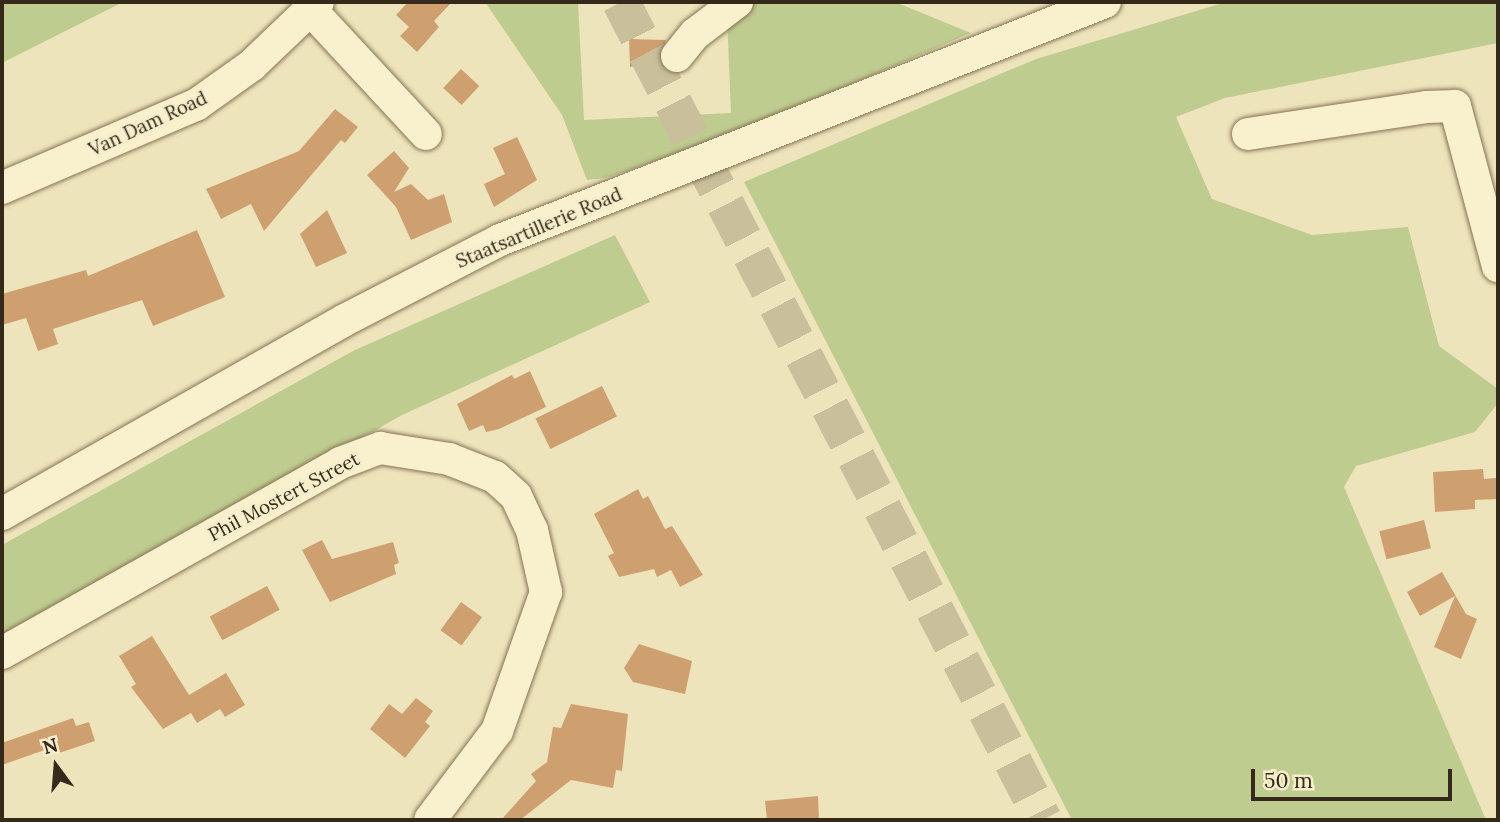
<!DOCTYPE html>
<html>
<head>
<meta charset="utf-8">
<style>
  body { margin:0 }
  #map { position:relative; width:1500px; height:822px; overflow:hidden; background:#eee4bb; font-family:Lora,serif }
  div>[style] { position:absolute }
  .green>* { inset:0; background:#bfcc90 }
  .building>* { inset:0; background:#cea070; transform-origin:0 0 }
  .major-tunnel>* { height:38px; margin-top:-19px; transform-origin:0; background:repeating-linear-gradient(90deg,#c9bf9b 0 38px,transparent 0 57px) }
  .roads { filter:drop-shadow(0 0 2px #867455) drop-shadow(0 0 2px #867455) }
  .minor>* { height:32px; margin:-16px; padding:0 16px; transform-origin:16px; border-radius:16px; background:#f9f1ce }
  span { translate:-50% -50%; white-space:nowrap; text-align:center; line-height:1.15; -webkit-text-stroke:6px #f6eecb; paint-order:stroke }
  .street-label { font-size:19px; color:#34291a }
  .frame { position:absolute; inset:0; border:4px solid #34291a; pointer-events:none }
  .north { position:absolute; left:21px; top:731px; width:70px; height:70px; -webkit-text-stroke:5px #f6eecb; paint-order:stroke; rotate:344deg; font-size:19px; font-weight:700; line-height:28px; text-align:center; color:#34291a }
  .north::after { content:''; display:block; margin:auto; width:24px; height:32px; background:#34291a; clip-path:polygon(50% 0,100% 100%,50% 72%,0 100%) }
  .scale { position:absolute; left:1251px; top:769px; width:201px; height:32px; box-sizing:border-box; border:4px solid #34291a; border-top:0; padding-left:9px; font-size:21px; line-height:24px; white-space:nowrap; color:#34291a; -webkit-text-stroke:5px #f6eecb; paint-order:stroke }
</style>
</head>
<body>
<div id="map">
  <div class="green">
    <i style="clip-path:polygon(2px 2px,123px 2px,2px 63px)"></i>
    <i style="clip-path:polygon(485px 2px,578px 2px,584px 120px,731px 113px,727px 18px,755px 2px,895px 2px,971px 33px,741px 131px,606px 178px,587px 180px,562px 115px)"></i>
    <i style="clip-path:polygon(1226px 2px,1498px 2px,1498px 43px,1225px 98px,1176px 117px,1212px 199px,1312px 235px,1408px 227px,1439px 346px,1498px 389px,1498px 403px,1475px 432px,1356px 466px,1344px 487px,1486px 820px,1072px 820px,744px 182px,1036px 59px)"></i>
    <i style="clip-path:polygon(615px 235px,650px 302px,402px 415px,2px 641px,2px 545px,355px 350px)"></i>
  </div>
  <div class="building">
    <i style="clip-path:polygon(408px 2px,452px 2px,434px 21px,439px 27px,417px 52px,400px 36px,409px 27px,396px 15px)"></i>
    <i style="clip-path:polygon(629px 39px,666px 40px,660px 60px,630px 67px)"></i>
    <i style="left:461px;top:69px;width:25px;height:26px;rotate:43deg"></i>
    <i style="clip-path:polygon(335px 109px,358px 127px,345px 143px,341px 140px,264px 231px,251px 204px,221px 219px,206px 189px,299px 151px)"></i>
    <i style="clip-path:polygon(517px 137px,537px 180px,494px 207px,484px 184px,505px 174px,493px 148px)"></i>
    <i style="clip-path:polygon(394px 151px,409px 168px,394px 192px,411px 184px,428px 200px,444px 194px,452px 222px,411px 240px,396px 207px,367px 175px)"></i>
    <i style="clip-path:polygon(327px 210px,347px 253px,316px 267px,300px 234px)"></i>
    <i style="clip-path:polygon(197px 230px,225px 297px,153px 326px,142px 300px,53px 329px,58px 344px,38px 351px,26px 318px,2px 325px,2px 294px,86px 270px,88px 276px)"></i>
    <i style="clip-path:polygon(530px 371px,546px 407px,499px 429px,486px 432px,483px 425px,469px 431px,457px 404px,512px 375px,514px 379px)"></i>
    <i style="left:602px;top:386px;width:34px;height:74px;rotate:64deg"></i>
    <i style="clip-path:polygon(1483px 469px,1484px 479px,1497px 478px,1498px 499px,1475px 500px,1475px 509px,1435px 512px,1433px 472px)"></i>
    <i style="clip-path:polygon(638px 489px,643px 499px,648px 496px,665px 529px,672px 526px,703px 575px,680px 587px,671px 570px,657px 577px,654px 569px,619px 577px,608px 556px,614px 553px,594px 514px)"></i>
    <i style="left:1424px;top:520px;width:29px;height:46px;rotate:76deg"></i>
    <i style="clip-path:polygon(322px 540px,332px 559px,393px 542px,399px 563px,394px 565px,396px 574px,330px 602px,302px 550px)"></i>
    <i style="clip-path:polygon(1442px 572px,1466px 614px,1477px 619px,1461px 659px,1434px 647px,1455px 596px,1420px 616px,1407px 592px)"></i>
    <i style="left:267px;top:586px;width:27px;height:65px;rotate:62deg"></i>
    <i style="left:461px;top:602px;width:26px;height:35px;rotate:36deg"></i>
    <i style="clip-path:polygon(152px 636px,189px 695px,226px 673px,245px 705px,225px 717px,220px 709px,197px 723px,191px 713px,163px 729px,131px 687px,136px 684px,119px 656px)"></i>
    <i style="clip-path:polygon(639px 644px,692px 661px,685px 694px,633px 682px,624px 668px)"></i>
    <i style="clip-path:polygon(416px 698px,433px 711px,425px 722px,430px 726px,405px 758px,370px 729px,389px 704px,402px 714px)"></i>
    <i style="clip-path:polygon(571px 704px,628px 714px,622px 771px,616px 770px,613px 788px,571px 780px,520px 820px,501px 820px,536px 781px,531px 774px,547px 762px,553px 727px,561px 728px)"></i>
    <i style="clip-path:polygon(73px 718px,76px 726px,89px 722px,95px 741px,59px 753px,56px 746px,2px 765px,2px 743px)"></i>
    <i style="clip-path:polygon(818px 796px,819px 820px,767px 820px,765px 801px)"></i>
  </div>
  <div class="major-tunnel">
    <i style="left:621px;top:2px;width:920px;rotate:62.71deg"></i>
  </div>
  <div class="roads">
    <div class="minor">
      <i style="left:311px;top:10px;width:169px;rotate:47.2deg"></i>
      <i style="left:677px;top:56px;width:28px;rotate:-51deg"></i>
      <i style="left:695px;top:34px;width:53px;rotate:-37.3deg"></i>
      <i style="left:1248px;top:134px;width:180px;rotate:-8.6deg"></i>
      <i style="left:1426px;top:107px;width:29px;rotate:-2deg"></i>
      <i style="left:1455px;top:106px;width:166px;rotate:75deg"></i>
      <i style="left:2px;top:188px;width:211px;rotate:-23.2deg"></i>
      <i style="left:196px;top:105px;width:69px;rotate:-35.5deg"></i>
      <i style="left:252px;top:65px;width:91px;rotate:-43.7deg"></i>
      <i style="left:2px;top:514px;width:394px;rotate:-29.5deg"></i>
      <i style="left:345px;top:320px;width:174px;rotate:-27.3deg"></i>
      <i style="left:500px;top:240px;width:650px;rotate:-21.47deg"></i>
      <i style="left:2px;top:653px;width:388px;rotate:-29.3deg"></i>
      <i style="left:340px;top:463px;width:43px;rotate:-20.6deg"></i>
      <i style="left:380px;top:448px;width:70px;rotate:9.1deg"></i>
      <i style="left:449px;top:459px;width:49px;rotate:21.4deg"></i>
      <i style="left:495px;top:477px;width:28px;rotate:42deg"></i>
      <i style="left:516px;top:496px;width:38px;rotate:65deg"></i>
      <i style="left:532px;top:530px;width:64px;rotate:77.3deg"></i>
      <i style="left:546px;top:592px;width:147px;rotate:109.4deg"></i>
      <i style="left:497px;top:731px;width:111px;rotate:127deg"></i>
    </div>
  </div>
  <div class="street-label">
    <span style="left:148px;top:124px;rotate:-25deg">Van Dam Road</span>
    <span style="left:539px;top:228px;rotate:-23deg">Staatsartillerie Road</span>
    <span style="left:284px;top:497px;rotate:-28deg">Phil Mostert Street</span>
  </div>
  <div class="frame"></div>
  <div class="north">N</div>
  <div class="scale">50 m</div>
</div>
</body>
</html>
